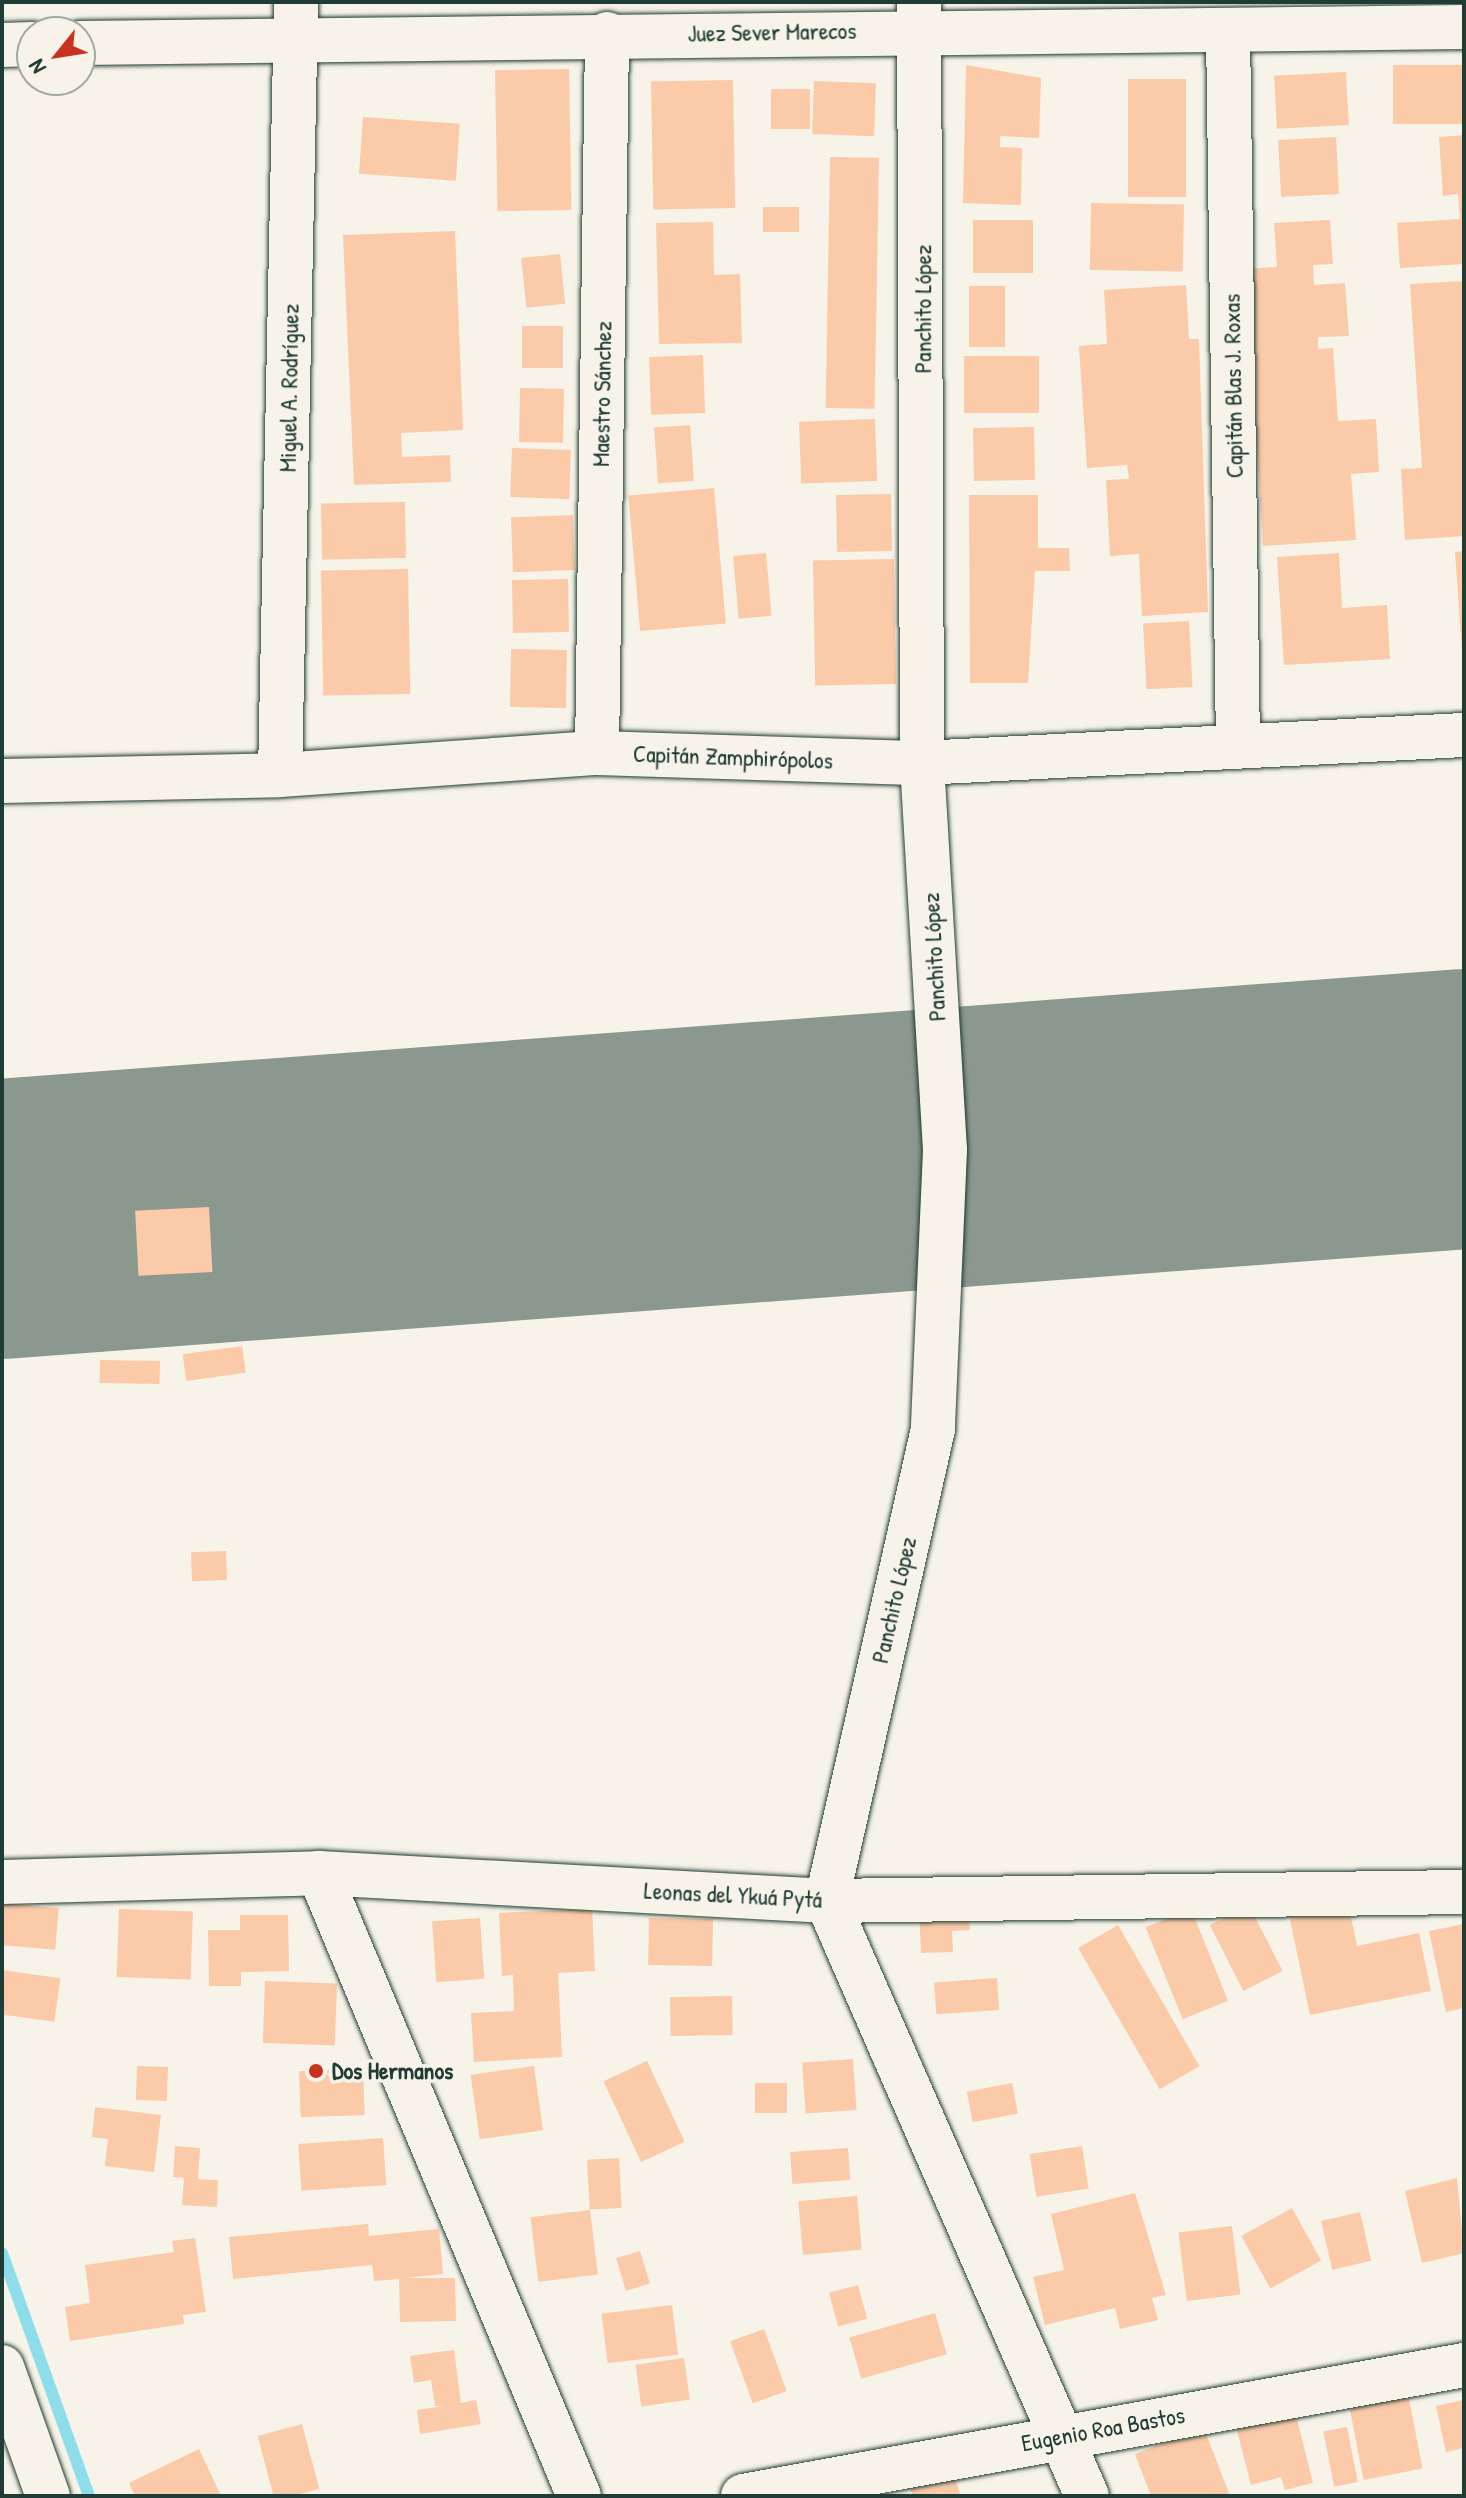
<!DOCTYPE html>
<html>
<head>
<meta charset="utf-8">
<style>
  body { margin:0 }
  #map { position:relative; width:1466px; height:2498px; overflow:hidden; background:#f7f3e8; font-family:"Patrick Hand",sans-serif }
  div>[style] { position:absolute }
  .stream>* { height:12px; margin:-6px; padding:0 6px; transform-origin:6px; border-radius:6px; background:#8eddeb }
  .runway>* { height:280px; margin:-140px; padding:0 140px; transform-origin:140px; border-radius:140px; background:#8b988e }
  .building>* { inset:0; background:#facaa9; transform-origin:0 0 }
  .roads { filter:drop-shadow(0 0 2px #1f3d34) drop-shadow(0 0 2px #1f3d34) }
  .minor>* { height:44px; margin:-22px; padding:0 22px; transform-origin:22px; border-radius:22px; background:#f7f3e8 }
  .dots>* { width:22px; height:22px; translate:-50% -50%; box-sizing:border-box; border:4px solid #f7f3e8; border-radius:50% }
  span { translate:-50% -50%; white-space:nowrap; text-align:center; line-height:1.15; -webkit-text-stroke:7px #f7f3e8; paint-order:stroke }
  .street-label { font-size:24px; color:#1f3d34 }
  .poi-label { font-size:24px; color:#1f3d34; font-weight:700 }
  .left { translate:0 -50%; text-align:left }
  .frame { position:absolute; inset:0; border:4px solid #1f3d34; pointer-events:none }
  .north { position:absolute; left:16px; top:16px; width:80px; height:80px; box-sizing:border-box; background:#f7f3e8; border:2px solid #a1aaa0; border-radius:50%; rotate:240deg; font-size:22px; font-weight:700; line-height:32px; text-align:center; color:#1f3d34 }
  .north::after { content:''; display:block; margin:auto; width:28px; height:36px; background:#c8321e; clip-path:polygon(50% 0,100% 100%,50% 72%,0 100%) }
</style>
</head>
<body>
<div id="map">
  <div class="stream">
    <i style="left:2px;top:2253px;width:258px;rotate:70.3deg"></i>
  </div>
  <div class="runway">
    <i style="left:2px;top:1219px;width:1466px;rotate:-4.3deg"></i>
  </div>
  <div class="building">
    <i style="clip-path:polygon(966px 65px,1041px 78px,1039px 138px,1000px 136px,1000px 147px,1022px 148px,1021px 205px,963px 203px)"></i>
    <i style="left:1464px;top:65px;width:59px;height:71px;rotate:90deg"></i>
    <i style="left:569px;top:69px;width:141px;height:74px;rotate:89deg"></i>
    <i style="left:1346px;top:72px;width:53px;height:72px;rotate:87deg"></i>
    <i style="left:1128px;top:79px;width:58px;height:118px"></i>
    <i style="left:733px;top:80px;width:128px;height:82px;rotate:89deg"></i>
    <i style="left:814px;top:81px;width:62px;height:53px;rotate:2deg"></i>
    <i style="left:771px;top:89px;width:39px;height:40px"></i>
    <i style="left:363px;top:117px;width:97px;height:57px;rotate:4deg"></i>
    <i style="clip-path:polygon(1464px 135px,1464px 264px,1400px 268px,1397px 223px,1460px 219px,1458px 194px,1443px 196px,1439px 137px)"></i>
    <i style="left:1336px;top:137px;width:57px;height:58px;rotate:87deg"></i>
    <i style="left:830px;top:157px;width:49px;height:251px;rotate:1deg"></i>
    <i style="left:1091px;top:203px;width:93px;height:67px;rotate:1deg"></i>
    <i style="left:763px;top:207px;width:36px;height:25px"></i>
    <i style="left:973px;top:220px;width:60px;height:53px"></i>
    <i style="clip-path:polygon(1330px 220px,1333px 264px,1313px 265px,1314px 285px,1345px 283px,1349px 336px,1318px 337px,1318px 349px,1333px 348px,1338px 421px,1376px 419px,1379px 472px,1351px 474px,1356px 540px,1263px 546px,1246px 269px,1277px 267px,1274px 223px)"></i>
    <i style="clip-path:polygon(713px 222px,714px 275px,740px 274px,742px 343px,659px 344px,656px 223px)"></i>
    <i style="clip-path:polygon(455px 231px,463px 430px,401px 433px,402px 457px,450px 455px,451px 482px,354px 485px,343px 235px)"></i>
    <i style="left:560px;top:254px;width:50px;height:39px;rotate:84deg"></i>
    <i style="clip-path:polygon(1464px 281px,1464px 536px,1405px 540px,1401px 469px,1422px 468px,1410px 284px)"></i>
    <i style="clip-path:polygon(1186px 285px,1189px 339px,1199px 339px,1208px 612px,1142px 616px,1139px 554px,1110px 556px,1106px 480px,1129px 479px,1127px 465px,1087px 468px,1079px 346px,1107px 344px,1104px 290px)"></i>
    <i style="left:969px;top:286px;width:36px;height:61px"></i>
    <i style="left:563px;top:326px;width:42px;height:41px;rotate:90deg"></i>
    <i style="left:703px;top:355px;width:58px;height:54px;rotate:88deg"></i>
    <i style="left:964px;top:356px;width:75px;height:57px"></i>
    <i style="left:520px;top:388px;width:44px;height:54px;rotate:1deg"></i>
    <i style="left:875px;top:419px;width:62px;height:76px;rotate:88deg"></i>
    <i style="left:690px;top:425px;width:56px;height:36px;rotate:86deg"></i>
    <i style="left:1034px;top:427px;width:53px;height:61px;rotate:89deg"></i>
    <i style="left:512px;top:448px;width:59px;height:49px;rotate:2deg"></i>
    <i style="left:714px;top:488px;width:136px;height:86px;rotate:85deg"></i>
    <i style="left:891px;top:494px;width:57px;height:55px;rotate:89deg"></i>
    <i style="clip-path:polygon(969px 495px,1038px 495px,1038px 548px,1069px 548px,1070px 571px,1035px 571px,1028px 683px,970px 683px)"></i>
    <i style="left:405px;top:502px;width:56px;height:84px;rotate:89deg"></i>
    <i style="left:573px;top:515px;width:55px;height:62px;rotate:88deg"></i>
    <i style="clip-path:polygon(1464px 551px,1464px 651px,1462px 651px,1455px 552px)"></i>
    <i style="left:766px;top:553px;width:63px;height:33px;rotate:85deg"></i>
    <i style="clip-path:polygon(1339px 553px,1342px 608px,1387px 605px,1390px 659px,1284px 665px,1277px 557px)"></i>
    <i style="left:894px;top:559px;width:125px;height:81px;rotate:89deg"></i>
    <i style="left:408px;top:569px;width:125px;height:87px;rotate:89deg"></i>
    <i style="left:568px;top:579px;width:53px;height:56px;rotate:89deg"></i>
    <i style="left:1189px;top:621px;width:66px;height:46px;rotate:87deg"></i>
    <i style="left:511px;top:649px;width:56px;height:58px;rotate:1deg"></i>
    <i style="left:209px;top:1207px;width:65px;height:74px;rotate:87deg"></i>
    <i style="left:242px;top:1346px;width:27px;height:60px;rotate:82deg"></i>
    <i style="left:100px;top:1360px;width:60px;height:23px;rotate:1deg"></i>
    <i style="left:226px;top:1551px;width:29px;height:35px;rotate:88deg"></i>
    <i style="left:2px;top:1903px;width:57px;height:42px;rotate:5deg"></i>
    <i style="clip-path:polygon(1348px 1903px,1357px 1946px,1419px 1933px,1431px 1991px,1310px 2015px,1289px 1915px)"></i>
    <i style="clip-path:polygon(968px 1904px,970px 1930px,952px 1931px,953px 1952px,921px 1953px,919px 1907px)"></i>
    <i style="left:1249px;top:1905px;width:74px;height:44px;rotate:63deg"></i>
    <i style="left:119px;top:1909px;width:74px;height:68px;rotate:2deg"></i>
    <i style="clip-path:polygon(592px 1909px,595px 1971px,558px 1973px,562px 2057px,474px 2062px,471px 2013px,514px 2011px,513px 1975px,502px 1976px,499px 1913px)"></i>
    <i style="left:1191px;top:1909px;width:99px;height:49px;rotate:68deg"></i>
    <i style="clip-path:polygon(240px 1915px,288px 1915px,289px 1971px,241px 1972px,241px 1986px,209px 1986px,208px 1930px,240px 1930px)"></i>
    <i style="left:480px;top:1918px;width:61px;height:48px;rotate:86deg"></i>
    <i style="left:649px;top:1918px;width:64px;height:47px;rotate:1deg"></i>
    <i style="clip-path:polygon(1464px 1924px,1464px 2008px,1446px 2012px,1429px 1931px)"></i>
    <i style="left:1118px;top:1925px;width:163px;height:46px;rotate:60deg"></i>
    <i style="left:2px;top:1970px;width:59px;height:44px;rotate:8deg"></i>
    <i style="left:997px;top:1978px;width:32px;height:63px;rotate:86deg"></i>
    <i style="left:265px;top:1981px;width:72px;height:62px;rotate:2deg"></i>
    <i style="left:732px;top:1996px;width:39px;height:62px;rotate:89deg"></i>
    <i style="left:853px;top:2059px;width:51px;height:51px;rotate:86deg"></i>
    <i style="left:647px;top:2061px;width:89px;height:48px;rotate:65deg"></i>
    <i style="left:137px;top:2066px;width:31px;height:34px;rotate:2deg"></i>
    <i style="left:534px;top:2066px;width:65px;height:64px;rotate:82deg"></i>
    <i style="left:363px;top:2069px;width:46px;height:64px;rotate:88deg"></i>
    <i style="left:755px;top:2083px;width:32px;height:30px"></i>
    <i style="left:1012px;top:2083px;width:31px;height:46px;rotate:79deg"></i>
    <i style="clip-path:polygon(95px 2107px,161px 2115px,154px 2172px,105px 2166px,108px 2139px,92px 2137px)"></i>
    <i style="left:383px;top:2138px;width:47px;height:85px;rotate:86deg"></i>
    <i style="clip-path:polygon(175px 2146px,200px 2148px,198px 2179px,218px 2180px,217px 2207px,182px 2205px,184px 2178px,173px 2177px)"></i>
    <i style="left:1082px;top:2146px;width:43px;height:53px;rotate:81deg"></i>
    <i style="left:848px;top:2148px;width:32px;height:58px;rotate:86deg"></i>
    <i style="left:619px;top:2158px;width:50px;height:32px;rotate:87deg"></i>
    <i style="clip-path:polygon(1457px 2178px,1464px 2253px,1422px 2263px,1405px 2191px)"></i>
    <i style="clip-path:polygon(1135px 2193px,1166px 2295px,1152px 2298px,1158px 2320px,1120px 2329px,1115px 2308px,1045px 2325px,1033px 2277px,1064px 2270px,1051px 2214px)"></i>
    <i style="left:857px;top:2196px;width:54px;height:59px;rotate:85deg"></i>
    <i style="left:1292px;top:2208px;width:60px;height:58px;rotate:61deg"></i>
    <i style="left:590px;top:2210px;width:65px;height:60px;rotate:83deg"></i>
    <i style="left:1360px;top:2212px;width:50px;height:40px;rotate:77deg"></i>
    <i style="clip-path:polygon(368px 2224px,369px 2236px,439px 2229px,443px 2274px,405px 2278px,455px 2278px,456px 2321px,400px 2322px,399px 2279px,374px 2281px,372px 2265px,233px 2279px,229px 2237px)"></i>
    <i style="left:1232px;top:2226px;width:69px;height:54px;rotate:83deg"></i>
    <i style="clip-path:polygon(195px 2238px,206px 2312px,183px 2315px,184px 2324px,70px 2341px,65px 2307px,90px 2303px,85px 2265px,174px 2252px,172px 2241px)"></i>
    <i style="left:640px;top:2251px;width:34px;height:25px;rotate:73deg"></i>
    <i style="left:858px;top:2285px;width:35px;height:30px;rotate:75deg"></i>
    <i style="left:672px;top:2305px;width:50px;height:71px;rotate:83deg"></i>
    <i style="left:935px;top:2313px;width:43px;height:89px;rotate:74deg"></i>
    <i style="left:764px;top:2329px;width:66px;height:36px;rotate:70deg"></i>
    <i style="clip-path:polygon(454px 2350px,461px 2403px,476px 2400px,481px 2424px,420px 2434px,417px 2410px,444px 2406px,435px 2406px,431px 2380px,414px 2383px,410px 2356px)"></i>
    <i style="left:684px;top:2358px;width:42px;height:49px;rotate:82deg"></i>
    <i style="left:1408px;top:2394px;width:76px;height:60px;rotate:79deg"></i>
    <i style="clip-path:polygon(1464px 2400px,1464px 2448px,1446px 2452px,1436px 2406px)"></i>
    <i style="clip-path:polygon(1296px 2415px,1313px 2483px,1285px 2490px,1281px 2477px,1251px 2485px,1234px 2419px)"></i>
    <i style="left:302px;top:2424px;width:67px;height:46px;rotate:75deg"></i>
    <i style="left:1347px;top:2427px;width:56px;height:24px;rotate:79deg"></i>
    <i style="clip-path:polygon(1204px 2428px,1230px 2496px,1151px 2496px,1135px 2454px)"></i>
    <i style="clip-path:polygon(199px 2449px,221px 2496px,135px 2496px,129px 2483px)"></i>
    <i style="clip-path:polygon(951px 2468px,961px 2496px,913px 2496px,908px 2483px)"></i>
  </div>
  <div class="roads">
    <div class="minor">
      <i style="left:919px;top:2px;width:761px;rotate:89.77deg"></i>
      <i style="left:922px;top:763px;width:388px;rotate:86.6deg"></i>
      <i style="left:945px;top:1150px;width:279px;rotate:92.5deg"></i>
      <i style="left:933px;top:1429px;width:484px;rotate:102.7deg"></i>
      <i style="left:827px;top:1901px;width:649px;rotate:66.4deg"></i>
      <i style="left:1228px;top:30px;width:712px;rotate:89.2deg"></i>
      <i style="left:80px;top:43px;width:1384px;rotate:-0.66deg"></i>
      <i style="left:2px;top:45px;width:30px;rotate:-2deg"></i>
      <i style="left:597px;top:753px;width:719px;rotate:-89.2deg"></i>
      <i style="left:280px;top:775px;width:773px;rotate:-88.81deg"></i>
      <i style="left:2px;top:781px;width:278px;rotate:-1.2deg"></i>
      <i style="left:280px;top:775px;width:318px;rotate:-4deg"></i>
      <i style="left:597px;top:753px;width:325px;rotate:1.8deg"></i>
      <i style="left:922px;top:763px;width:543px;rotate:-2.96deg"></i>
      <i style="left:319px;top:1873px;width:675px;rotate:67.35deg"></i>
      <i style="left:2px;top:1882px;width:317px;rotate:-1.6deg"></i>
      <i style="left:319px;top:1873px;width:509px;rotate:3.15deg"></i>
      <i style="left:827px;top:1901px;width:637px;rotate:-0.81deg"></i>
      <i style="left:2px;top:2367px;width:137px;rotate:70.4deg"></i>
      <i style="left:743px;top:2496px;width:733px;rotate:-10.3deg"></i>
    </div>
  </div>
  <div class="dots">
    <i style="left:316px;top:2071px;background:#c8321e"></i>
  </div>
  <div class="street-label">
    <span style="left:772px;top:32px;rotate:-1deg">Juez Sever Marecos</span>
    <span style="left:923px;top:309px;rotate:-90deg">Panchito López</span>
    <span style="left:1233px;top:386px;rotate:-91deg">Capitán Blas J. Roxas</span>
    <span style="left:289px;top:388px;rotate:-89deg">Miguel A. Rodríguez</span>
    <span style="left:602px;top:394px;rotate:-89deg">Maestro Sánchez</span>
    <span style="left:733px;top:757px;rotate:2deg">Capitán Zamphirópolos</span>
    <span style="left:934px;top:957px;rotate:-93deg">Panchito López</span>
    <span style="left:894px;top:1600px;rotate:-77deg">Panchito López</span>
    <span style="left:733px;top:1895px;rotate:3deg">Leonas del Ykuá Pytá</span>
    <span style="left:1103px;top:2429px;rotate:-10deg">Eugenio Roa Bastos</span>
  </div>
  <div class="poi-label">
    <span class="left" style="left:332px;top:2071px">Dos Hermanos</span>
  </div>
  <div class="frame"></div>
  <div class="north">N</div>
</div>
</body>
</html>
